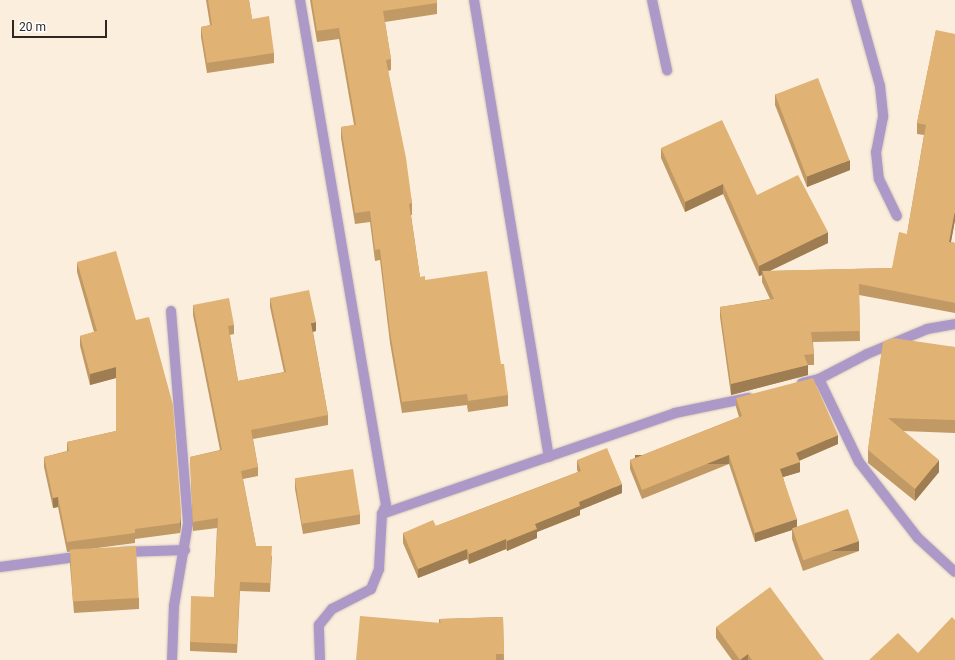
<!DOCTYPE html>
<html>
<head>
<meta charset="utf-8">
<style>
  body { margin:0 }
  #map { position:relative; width:955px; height:660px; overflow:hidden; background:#fbeedd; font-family:Roboto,sans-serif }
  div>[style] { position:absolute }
  .roads { filter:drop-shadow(0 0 1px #d6cabb) drop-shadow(0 0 1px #d6cabb) }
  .minor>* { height:10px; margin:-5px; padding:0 5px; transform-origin:5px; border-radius:5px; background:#ac99c8 }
  .wall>* { inset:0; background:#c19964 }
  .shaded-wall>* { inset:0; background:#9d7d51; transform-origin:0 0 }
  .building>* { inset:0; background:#e0b274; transform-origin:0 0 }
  span { translate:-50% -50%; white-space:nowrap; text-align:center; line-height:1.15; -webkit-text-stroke:3px #fff; paint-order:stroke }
  .scale { position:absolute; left:12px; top:20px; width:95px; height:18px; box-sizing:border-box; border:2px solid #2d2822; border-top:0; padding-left:5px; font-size:12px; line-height:14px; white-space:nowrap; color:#2d2822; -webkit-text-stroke:3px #fff; paint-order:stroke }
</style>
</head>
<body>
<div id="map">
  <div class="roads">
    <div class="minor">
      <i style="left:300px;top:0;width:512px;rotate:80.34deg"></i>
      <i style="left:386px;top:505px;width:10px;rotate:114deg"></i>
      <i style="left:474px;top:0;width:463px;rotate:80.7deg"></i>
      <i style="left:652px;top:0;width:72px;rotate:77.9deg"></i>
      <i style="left:856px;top:0;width:89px;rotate:74.4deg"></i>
      <i style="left:880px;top:86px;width:31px;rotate:84deg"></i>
      <i style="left:883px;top:117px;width:36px;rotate:101deg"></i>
      <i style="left:876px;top:152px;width:27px;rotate:84deg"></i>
      <i style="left:879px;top:179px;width:41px;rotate:64.1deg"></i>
      <i style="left:171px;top:311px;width:213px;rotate:85.4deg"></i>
      <i style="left:188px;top:523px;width:84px;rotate:99.6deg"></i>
      <i style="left:174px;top:606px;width:54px;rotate:92.1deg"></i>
      <i style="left:819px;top:379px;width:92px;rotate:64.3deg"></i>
      <i style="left:859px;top:462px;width:96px;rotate:52.2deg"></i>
      <i style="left:918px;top:538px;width:50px;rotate:42.6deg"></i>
      <i style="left:802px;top:383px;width:17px;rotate:-13deg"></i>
      <i style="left:819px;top:379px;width:54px;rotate:-27.5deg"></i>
      <i style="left:867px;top:354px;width:65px;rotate:-22.6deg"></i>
      <i style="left:927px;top:329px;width:28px;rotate:-10deg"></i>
      <i style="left:123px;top:552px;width:62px;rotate:-1.8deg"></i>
      <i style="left:0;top:567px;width:84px;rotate:-7.5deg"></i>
      <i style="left:320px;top:660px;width:35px;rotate:-92deg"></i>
      <i style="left:319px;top:625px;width:21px;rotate:-51deg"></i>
      <i style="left:332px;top:609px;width:44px;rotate:-27.1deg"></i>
      <i style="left:371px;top:589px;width:22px;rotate:-68deg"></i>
      <i style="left:379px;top:569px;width:55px;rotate:-86.9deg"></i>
      <i style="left:382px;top:514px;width:310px;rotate:-19deg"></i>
      <i style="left:675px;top:413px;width:75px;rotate:-11.6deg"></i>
    </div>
  </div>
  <div class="wall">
    <i style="clip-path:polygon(206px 0,249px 0,252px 19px,274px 53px,274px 63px,207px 73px,201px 37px,201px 27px,210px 25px)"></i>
    <i style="clip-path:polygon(310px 0,437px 0,437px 14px,385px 22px,391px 59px,391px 70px,388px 71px,412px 203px,412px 215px,411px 215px,420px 277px,425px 280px,501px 364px,508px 395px,508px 406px,468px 412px,467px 405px,402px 413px,390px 343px,380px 260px,375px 261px,370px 222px,355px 224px,341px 138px,341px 127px,354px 125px,339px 39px,317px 42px)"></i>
    <i style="clip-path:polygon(936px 30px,955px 220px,951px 242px,955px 243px,955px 313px,859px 295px,860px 341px,813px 342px,814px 354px,814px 365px,808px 365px,808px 375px,731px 395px,720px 317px,720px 307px,770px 299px,762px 282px,762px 275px,759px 276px,723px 194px,685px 212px,661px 158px,661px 148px,757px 195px,828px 243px,770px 271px,892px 268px,907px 234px,924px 135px,917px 134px,917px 123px)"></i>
    <i style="clip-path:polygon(775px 94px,850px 170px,807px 187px,775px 105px)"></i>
    <i style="clip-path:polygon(77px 262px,181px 523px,180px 533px,135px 539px,135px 543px,67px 552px,58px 507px,53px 508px,44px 467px,44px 457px,67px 451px,67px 442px,116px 431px,116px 378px,90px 385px,80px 346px,80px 336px,94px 332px,77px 272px)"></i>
    <i style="clip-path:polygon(270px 298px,316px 331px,313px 332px,328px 415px,328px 425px,253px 439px,258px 467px,258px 476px,243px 479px,256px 546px,272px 556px,270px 592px,240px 591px,237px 653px,190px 651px,190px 642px,214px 597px,217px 528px,193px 531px,190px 457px,220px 450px,193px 315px,193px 305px,234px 325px,234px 334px,230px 335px,238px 381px,284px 372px,270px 307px)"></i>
    <i style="clip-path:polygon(883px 342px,955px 347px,955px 433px,903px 431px,939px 472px,915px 501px,868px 463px,868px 450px)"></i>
    <i style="clip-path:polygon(736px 398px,838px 444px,799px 461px,800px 472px,783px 477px,797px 527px,859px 551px,803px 571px,792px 539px,792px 530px,755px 542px,729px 464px,642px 499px,630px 469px,630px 460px,739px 417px,736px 407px)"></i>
    <i style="clip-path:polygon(577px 460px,622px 493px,580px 510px,580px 515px,537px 532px,537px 538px,507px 551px,506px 549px,469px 564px,467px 559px,418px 578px,403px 543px,403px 533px,436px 526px,578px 472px,577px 470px)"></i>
    <i style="clip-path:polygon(295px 479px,360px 514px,360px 524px,303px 534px,295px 489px)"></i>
    <i style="clip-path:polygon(70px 554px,139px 598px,139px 609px,74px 613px,70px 565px)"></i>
    <i style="clip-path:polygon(503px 617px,504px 660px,356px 660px,439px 623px,439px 619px)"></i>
    <i style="clip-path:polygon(716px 627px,824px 660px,732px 660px,716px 638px)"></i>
  </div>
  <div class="shaded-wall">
    <i style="clip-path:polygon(850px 160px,850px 170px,807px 187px,807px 176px)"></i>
    <i style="clip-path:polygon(723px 184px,723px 194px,685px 212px,685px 202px)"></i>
    <i style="clip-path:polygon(955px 210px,955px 220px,949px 252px,949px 242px)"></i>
    <i style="clip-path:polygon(828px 232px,828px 243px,763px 274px,762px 271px,762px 275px,759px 276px,759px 266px)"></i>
    <i style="clip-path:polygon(316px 322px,316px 331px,311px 332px,311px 323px)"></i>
    <i style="clip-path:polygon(808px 365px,808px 375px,731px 395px,731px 384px)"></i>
    <i style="clip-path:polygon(116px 367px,116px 378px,90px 385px,90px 374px)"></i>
    <i style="clip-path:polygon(838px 435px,838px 444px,796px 462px,796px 453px)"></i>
    <i style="left:729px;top:455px;width:9px;height:94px;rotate:90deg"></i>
    <i style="clip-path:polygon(939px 460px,939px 472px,915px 501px,915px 489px)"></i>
    <i style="clip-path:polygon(800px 462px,800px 472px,780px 478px,780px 469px)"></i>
    <i style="clip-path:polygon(622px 484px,622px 493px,580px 510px,580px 515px,537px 532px,537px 538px,507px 551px,507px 541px,535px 524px,579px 502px)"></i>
    <i style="clip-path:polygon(58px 497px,58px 507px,53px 508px,53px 498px)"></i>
    <i style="clip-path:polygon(181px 512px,181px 523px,180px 533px,180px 523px)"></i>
    <i style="clip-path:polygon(797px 519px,797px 528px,792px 529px,792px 530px,755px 542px,755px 533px)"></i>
    <i style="clip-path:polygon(506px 539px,506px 549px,469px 564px,469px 554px)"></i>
    <i style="left:859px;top:541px;width:10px;height:59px;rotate:90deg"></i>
    <i style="clip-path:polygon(467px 549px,467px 559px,418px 578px,418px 569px)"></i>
    <i style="clip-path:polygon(748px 654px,748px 660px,740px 660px)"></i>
  </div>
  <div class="building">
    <i style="clip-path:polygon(208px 0,249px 0,252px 19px,269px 16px,274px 53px,207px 63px,201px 27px,212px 25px)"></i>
    <i style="clip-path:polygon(312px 0,437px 0,437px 3px,383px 11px,391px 59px,386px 60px,406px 158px,412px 203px,409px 204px,420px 277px,425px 276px,425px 280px,487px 271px,501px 364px,504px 364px,508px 395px,468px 401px,467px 394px,402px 402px,390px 332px,380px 249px,375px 250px,370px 211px,355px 213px,341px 127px,356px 125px,339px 28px,317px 31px)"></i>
    <i style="clip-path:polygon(936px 30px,955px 34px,955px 210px,949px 242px,955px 243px,955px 303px,859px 284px,860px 331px,811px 332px,814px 354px,804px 355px,808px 365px,731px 384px,720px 307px,774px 299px,762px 271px,892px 268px,899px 232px,907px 234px,926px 125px,917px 123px)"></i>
    <i style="left:818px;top:78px;width:88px;height:46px;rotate:69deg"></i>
    <i style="clip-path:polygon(722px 120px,757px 195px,798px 175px,828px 232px,759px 266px,723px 184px,685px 202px,661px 148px)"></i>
    <i style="clip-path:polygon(116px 251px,136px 320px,149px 317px,173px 405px,181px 512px,180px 523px,135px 529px,135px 533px,67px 542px,58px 497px,53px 498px,44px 457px,69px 451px,67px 442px,116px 431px,116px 367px,90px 374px,80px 336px,97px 331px,77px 262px)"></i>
    <i style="clip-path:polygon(309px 290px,316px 322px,311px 323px,328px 415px,251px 430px,258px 467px,241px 471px,256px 546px,272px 546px,270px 583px,240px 582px,237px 644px,190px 642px,191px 596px,214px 597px,218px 518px,193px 522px,190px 457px,222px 450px,193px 305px,229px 298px,234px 325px,228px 326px,238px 381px,286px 372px,270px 298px)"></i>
    <i style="clip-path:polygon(893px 338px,955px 347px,955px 420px,888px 418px,939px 460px,915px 489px,868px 450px,883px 342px)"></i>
    <i style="clip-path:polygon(813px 378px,838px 435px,796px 453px,800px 462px,780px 469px,797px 519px,755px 533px,729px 455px,642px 490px,630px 460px,742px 416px,736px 398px)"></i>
    <i style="clip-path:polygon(607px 448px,622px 484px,579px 502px,580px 506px,535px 524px,537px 529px,507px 541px,506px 539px,469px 554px,467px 549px,418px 569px,403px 533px,433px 520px,436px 526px,581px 471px,577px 460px)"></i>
    <i style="left:353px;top:469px;width:46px;height:59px;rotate:81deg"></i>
    <i style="left:848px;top:509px;width:34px;height:59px;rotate:71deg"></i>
    <i style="left:136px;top:546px;width:52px;height:66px;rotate:87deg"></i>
    <i style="clip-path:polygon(770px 587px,824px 660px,752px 660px,748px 654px,740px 660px,716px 627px)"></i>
    <i style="clip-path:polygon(360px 616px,441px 623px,439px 619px,503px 617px,504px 654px,496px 654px,496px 660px,356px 660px)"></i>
    <i style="clip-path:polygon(952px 617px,955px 620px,955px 660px,869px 660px,898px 633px,918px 653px)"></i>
  </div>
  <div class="scale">20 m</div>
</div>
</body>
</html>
